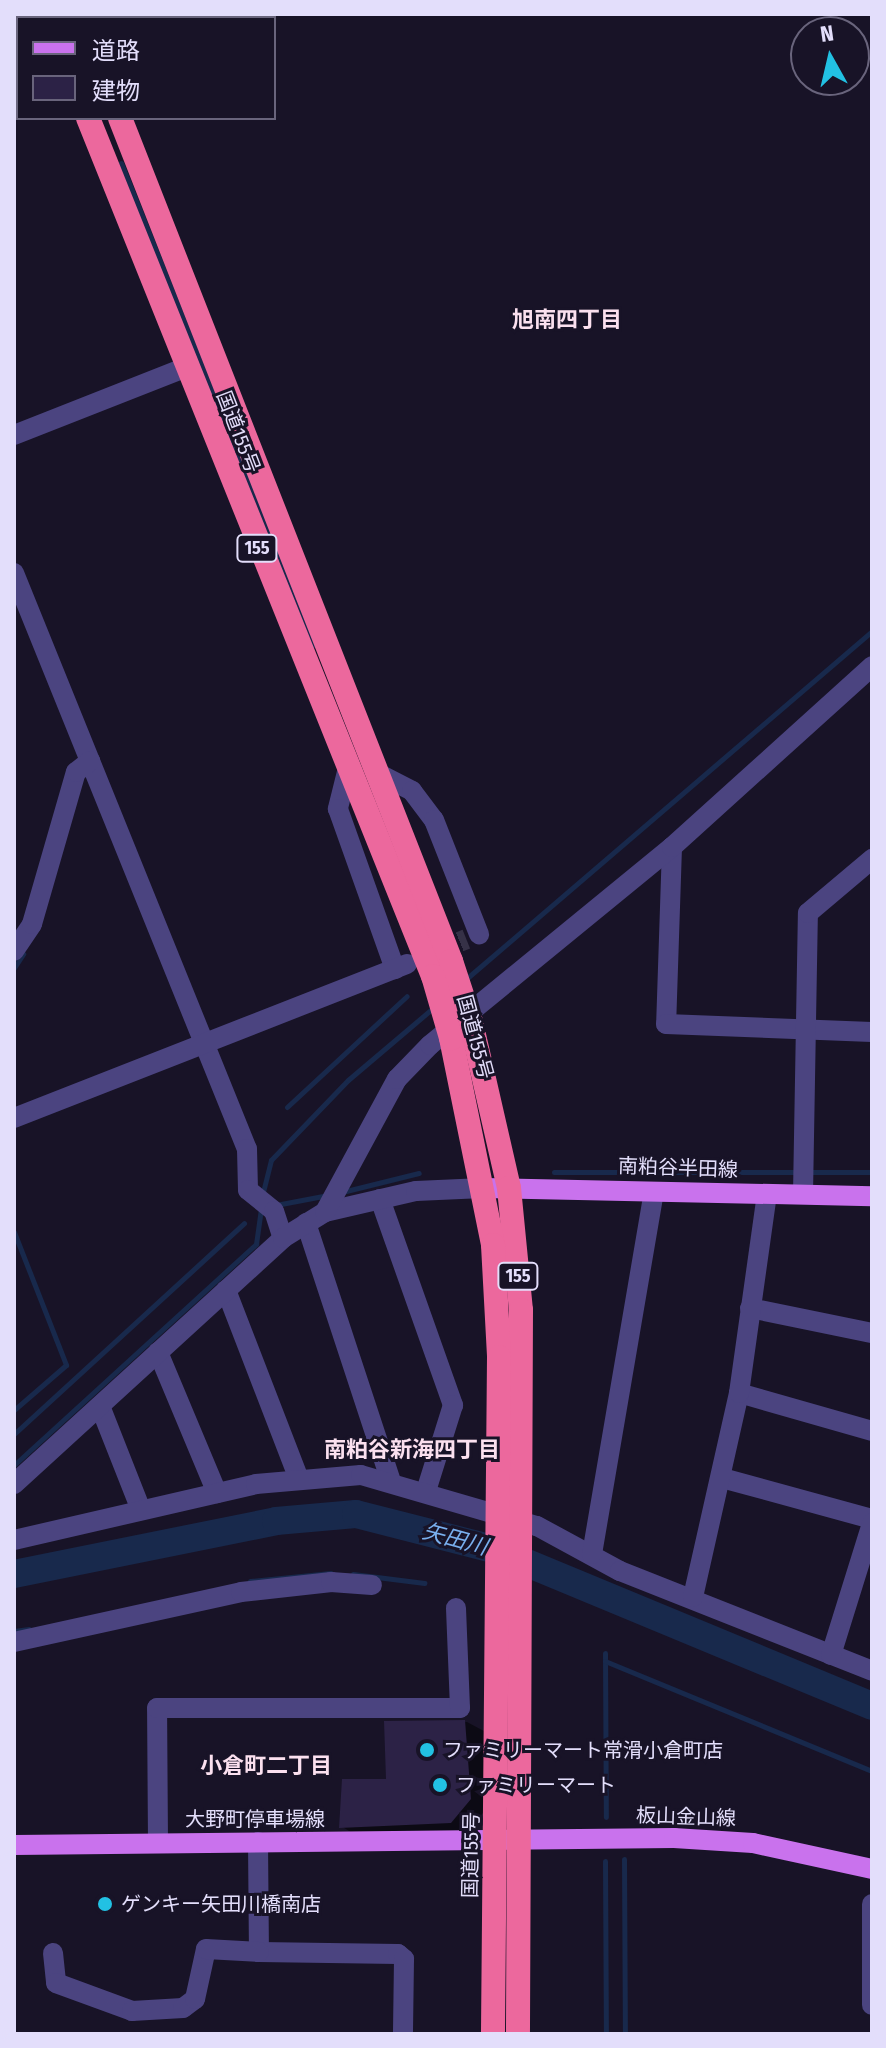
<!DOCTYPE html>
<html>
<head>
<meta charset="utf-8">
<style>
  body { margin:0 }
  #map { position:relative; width:886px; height:2048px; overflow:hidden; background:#181327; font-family:"Fira Sans Condensed","Noto Sans JP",sans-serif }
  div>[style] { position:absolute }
  .shadow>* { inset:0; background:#0007 }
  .stream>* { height:5px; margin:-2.5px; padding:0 2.5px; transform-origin:2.5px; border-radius:2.5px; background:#18294c }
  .river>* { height:28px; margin:-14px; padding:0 14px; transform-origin:14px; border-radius:14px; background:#18294c }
  .building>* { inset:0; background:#2c2246 }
  .minor-tunnel>* { height:20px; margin-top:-10px; transform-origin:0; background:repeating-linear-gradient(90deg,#363147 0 20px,transparent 0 30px) }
  .minor>* { height:20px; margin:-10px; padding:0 10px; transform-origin:10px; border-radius:10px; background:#4b4480 }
  .major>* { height:20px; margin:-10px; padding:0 10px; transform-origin:10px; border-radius:10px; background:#c972ed }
  .highway>* { height:24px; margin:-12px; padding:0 12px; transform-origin:12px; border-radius:12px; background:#ec689d }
  .highway-bridge>* { height:24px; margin:-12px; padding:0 12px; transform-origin:12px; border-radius:12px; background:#ec689d }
  .dots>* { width:22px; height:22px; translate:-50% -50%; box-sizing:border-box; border:4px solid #181327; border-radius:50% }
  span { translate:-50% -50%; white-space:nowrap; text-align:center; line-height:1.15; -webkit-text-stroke:6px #181327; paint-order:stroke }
  .shield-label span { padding:2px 6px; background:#181327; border:2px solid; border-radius:6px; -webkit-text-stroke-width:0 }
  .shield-label { font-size:18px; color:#e3defb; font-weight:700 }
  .street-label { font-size:20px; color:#e3defb }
  .poi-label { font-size:20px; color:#e3defb }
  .left { translate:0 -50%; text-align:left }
  .neighbourhood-label { font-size:22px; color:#fbe0ef; font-weight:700 }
  .water-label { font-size:22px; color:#79afee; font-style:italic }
  .frame { position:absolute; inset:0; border:16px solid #e3defb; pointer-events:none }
  .legend { position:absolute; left:16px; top:16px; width:260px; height:104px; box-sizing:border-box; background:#181327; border:2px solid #69647c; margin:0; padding:10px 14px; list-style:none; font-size:24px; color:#e3defb }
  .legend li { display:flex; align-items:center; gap:16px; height:40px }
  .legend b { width:40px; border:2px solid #69647c }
  .north { position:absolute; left:790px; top:16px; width:80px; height:80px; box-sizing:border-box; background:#181327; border:2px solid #69647c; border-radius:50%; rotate:352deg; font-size:22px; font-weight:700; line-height:32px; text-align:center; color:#e3defb }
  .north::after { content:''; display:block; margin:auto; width:28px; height:36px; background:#22c1e3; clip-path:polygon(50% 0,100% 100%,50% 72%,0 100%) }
</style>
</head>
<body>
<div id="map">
  <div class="shadow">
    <i style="clip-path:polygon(467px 1722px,484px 1731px,487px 1808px,468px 1831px,357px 1836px,341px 1826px,388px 1781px,386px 1723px)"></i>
  </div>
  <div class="stream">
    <i style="left:121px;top:163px;width:519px;rotate:68.28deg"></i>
    <i style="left:14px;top:968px;width:17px;rotate:-57deg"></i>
    <i style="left:466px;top:979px;width:535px;rotate:-40.6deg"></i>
    <i style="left:287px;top:1107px;width:163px;rotate:-42.8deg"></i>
    <i style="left:554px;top:1172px;width:245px"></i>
    <i style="left:809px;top:1172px;width:63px"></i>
    <i style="left:342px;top:1192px;width:79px;rotate:-13.9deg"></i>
    <i style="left:262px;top:1196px;width:37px;rotate:-76deg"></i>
    <i style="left:271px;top:1160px;width:111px;rotate:-46.1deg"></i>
    <i style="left:348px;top:1080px;width:113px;rotate:-40.3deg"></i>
    <i style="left:281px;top:1204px;width:48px;rotate:-10.8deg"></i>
    <i style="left:14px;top:1232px;width:143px;rotate:68.6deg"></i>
    <i style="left:66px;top:1365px;width:69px;rotate:139.1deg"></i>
    <i style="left:14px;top:1434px;width:312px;rotate:-42.5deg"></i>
    <i style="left:14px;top:1465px;width:328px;rotate:-42.4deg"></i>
    <i style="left:256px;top:1244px;width:34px;rotate:-82deg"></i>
    <i style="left:353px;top:1574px;width:72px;rotate:7.2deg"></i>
    <i style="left:250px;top:1581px;width:81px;rotate:-5.6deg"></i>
    <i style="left:14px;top:1631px;width:15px;rotate:-8deg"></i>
    <i style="left:605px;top:1653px;width:164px;rotate:89.7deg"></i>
    <i style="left:605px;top:1661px;width:289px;rotate:22.4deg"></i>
    <i style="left:624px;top:1859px;width:175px;rotate:89.7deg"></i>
    <i style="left:605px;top:1861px;width:173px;rotate:89.7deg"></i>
  </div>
  <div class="river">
    <i style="left:14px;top:1574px;width:267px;rotate:-11.4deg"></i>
    <i style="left:276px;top:1521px;width:80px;rotate:-5deg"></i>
    <i style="left:356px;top:1514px;width:141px;rotate:14.3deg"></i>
    <i style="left:493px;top:1549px;width:410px;rotate:22.5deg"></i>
  </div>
  <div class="building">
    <i style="clip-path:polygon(465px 1720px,471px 1799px,451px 1823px,339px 1828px,342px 1779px,386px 1779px,384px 1721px)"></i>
  </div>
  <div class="minor-tunnel">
    <i style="left:432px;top:953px;width:37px;rotate:-22deg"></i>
  </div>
  <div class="minor">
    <i style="left:14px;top:435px;width:186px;rotate:-21.5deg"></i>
    <i style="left:14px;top:573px;width:621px;rotate:67.98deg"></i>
    <i style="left:247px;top:1149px;width:41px;rotate:88.6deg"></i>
    <i style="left:248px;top:1190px;width:33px;rotate:39deg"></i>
    <i style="left:274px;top:1211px;width:28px;rotate:72deg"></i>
    <i style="left:347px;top:772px;width:38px;rotate:104deg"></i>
    <i style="left:338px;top:809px;width:170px;rotate:70.4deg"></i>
    <i style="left:381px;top:775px;width:35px;rotate:27deg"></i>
    <i style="left:412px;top:791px;width:36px;rotate:53deg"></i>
    <i style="left:434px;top:820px;width:123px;rotate:68.5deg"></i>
    <i style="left:672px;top:847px;width:177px;rotate:91.9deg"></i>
    <i style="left:666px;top:1024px;width:206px;rotate:2.2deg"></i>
    <i style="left:14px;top:951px;width:32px;rotate:-56deg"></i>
    <i style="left:32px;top:924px;width:158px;rotate:-73.9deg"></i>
    <i style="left:76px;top:772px;width:18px;rotate:-38deg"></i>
    <i style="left:14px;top:1118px;width:422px;rotate:-21.4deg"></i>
    <i style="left:803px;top:1194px;width:281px;rotate:-89deg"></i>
    <i style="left:808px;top:913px;width:84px;rotate:-40.2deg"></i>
    <i style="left:380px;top:1199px;width:219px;rotate:70.5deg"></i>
    <i style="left:453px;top:1405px;width:90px;rotate:107.4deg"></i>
    <i style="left:325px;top:1212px;width:93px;rotate:-13deg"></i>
    <i style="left:416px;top:1191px;width:67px;rotate:-2.6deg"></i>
    <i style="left:306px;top:1223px;width:273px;rotate:71.8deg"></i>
    <i style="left:226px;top:1290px;width:200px;rotate:68.9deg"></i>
    <i style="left:750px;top:1308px;width:125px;rotate:11.6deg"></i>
    <i style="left:158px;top:1352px;width:153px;rotate:67.3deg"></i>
    <i style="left:739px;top:1393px;width:138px;rotate:15.9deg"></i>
    <i style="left:100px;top:1406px;width:112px;rotate:68.5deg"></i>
    <i style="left:722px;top:1478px;width:156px;rotate:15.3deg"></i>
    <i style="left:14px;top:1484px;width:365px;rotate:-42.4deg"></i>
    <i style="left:283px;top:1238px;width:49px;rotate:-31.8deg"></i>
    <i style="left:325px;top:1212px;width:151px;rotate:-61.6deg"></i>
    <i style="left:397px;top:1079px;width:47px;rotate:-45.9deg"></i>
    <i style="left:430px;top:1045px;width:313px;rotate:-39.3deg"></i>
    <i style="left:672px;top:847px;width:270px;rotate:-42.1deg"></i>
    <i style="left:14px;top:1540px;width:248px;rotate:-13deg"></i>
    <i style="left:256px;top:1484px;width:105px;rotate:-4.9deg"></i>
    <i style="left:361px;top:1475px;width:183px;rotate:16.2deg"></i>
    <i style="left:537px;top:1526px;width:94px;rotate:28.5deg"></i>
    <i style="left:620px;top:1571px;width:271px;rotate:21.6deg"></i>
    <i style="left:592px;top:1554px;width:367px;rotate:-80.3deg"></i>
    <i style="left:693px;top:1597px;width:209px;rotate:-77.3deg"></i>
    <i style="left:739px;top:1393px;width:201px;rotate:-82deg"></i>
    <i style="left:14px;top:1642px;width:232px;rotate:-12.4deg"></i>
    <i style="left:241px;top:1592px;width:91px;rotate:-6.3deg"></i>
    <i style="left:331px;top:1582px;width:41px;rotate:4.2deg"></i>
    <i style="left:831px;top:1655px;width:138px;rotate:-72.7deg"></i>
    <i style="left:258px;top:1842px;width:110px;rotate:89.5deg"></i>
    <i style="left:259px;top:1952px;width:139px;rotate:0.8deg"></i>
    <i style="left:398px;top:1954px;width:8px;rotate:40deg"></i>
    <i style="left:404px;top:1959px;width:75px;rotate:90.8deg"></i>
    <i style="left:158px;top:1843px;width:135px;rotate:-90.4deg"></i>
    <i style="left:157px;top:1708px;width:303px"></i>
    <i style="left:460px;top:1708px;width:100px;rotate:-92.3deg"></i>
    <i style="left:872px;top:1904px;width:101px;rotate:90deg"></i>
    <i style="left:53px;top:1953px;width:30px;rotate:84deg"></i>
    <i style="left:56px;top:1983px;width:81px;rotate:20.2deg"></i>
    <i style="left:132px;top:2011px;width:51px;rotate:-3.4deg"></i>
    <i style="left:183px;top:2008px;width:15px;rotate:-37deg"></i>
    <i style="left:195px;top:1999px;width:51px;rotate:-77.6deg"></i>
    <i style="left:206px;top:1949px;width:53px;rotate:3.2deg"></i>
  </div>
  <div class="major">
    <i style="left:483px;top:1188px;width:389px;rotate:1.2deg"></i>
    <i style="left:14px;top:1845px;width:660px;rotate:-0.61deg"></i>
    <i style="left:674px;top:1838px;width:79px;rotate:3.6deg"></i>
    <i style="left:753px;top:1843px;width:122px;rotate:12.3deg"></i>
  </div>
  <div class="highway">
    <i style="left:49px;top:14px;width:4px;rotate:63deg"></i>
    <i style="left:79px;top:14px;width:4px;rotate:63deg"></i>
    <i style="left:88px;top:118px;width:925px;rotate:68.1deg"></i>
    <i style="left:120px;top:118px;width:906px;rotate:68.56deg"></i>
    <i style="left:471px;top:1022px;width:170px;rotate:77.1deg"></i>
    <i style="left:509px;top:1188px;width:123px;rotate:84.4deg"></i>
    <i style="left:521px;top:1310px;width:724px;rotate:90.24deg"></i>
    <i style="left:451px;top:1038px;width:211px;rotate:78.5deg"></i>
    <i style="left:493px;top:1245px;width:112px;rotate:86.9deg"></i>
    <i style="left:499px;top:1357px;width:677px;rotate:90.51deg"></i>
  </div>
  <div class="highway-bridge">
    <i style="left:451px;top:961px;width:64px;rotate:71.8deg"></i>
    <i style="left:433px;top:976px;width:65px;rotate:73.8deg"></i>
  </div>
  <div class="dots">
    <i style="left:427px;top:1750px;background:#22c1e3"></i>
    <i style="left:440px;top:1785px;background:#22c1e3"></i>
    <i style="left:105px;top:1904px;background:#22c1e3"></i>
  </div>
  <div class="shield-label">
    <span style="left:257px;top:548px">155</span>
    <span style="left:518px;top:1276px">155</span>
  </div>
  <div class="street-label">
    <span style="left:238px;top:432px;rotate:69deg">国道155号</span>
    <span style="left:475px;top:1037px;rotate:75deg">国道155号</span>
    <span style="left:678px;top:1168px;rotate:2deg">南粕谷半田線</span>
    <span style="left:686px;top:1817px;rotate:2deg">板山金山線</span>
    <span style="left:255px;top:1819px">大野町停車場線</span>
    <span style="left:471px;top:1855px;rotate:-89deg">国道155号</span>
  </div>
  <div class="poi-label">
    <span class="left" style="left:443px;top:1750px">ファミリーマート常滑小倉町店</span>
    <span class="left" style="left:456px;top:1785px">ファミリーマート</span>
    <span class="left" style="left:121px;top:1904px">ゲンキー矢田川橋南店</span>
  </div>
  <div class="neighbourhood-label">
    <span style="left:567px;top:320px">旭南四丁目</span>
    <span style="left:412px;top:1450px">南粕谷新海四丁目</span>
    <span style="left:266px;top:1766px">小倉町二丁目</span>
  </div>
  <div class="water-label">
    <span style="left:455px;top:1539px;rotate:15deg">矢田川</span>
  </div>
  <div class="frame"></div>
  <ul class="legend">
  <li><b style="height:10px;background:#c972ed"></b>道路</li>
  <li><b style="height:22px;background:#2c2246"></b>建物</li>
  </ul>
  <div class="north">N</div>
</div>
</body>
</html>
